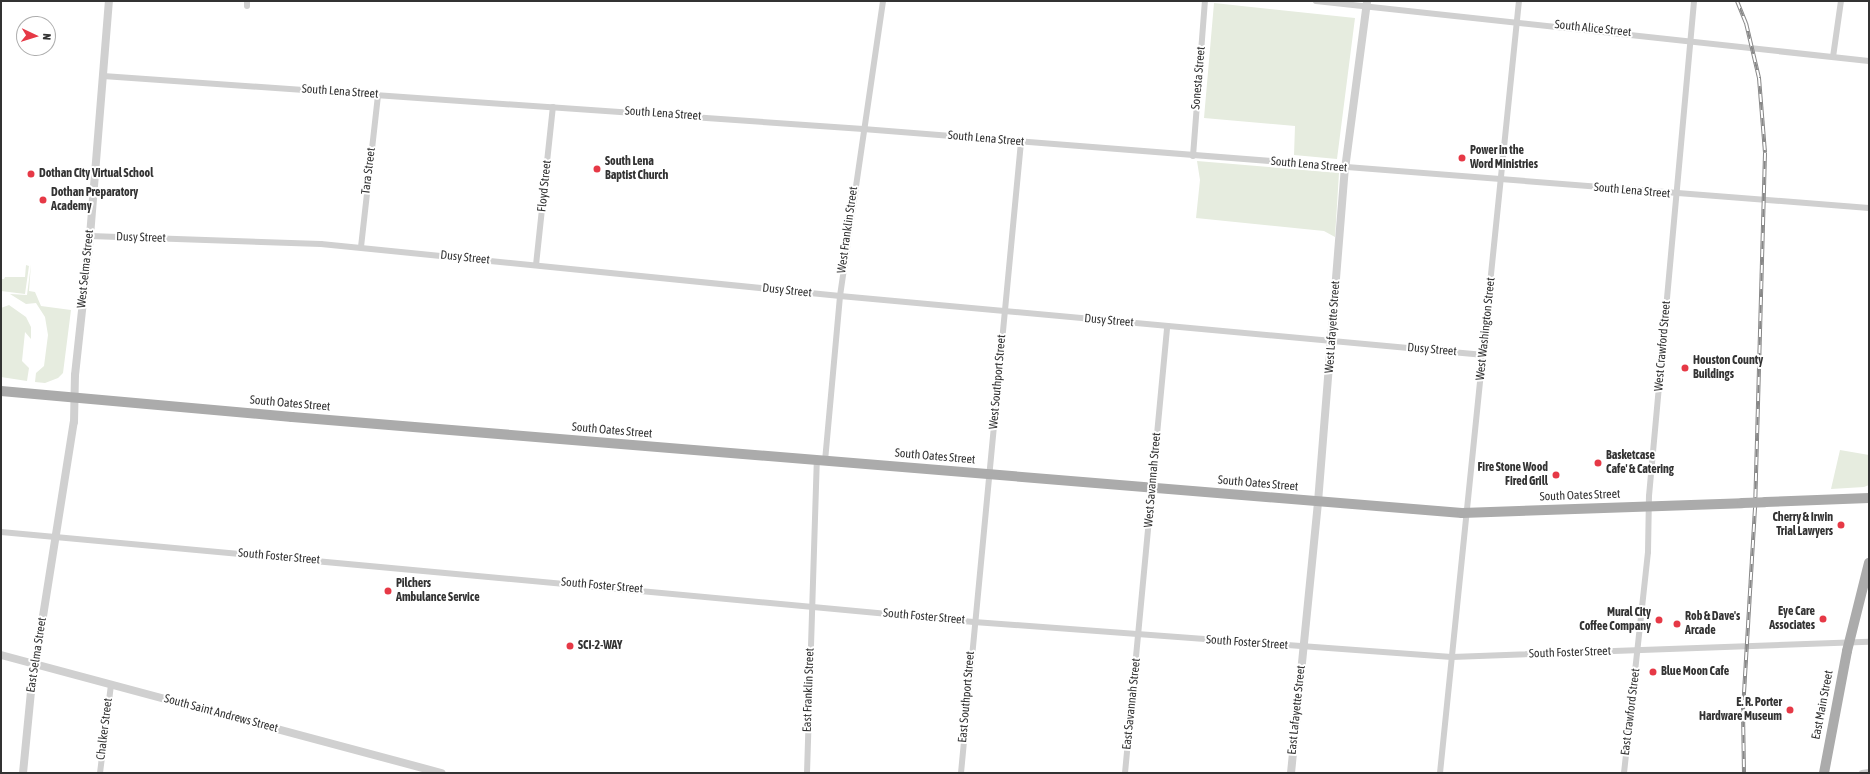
<!DOCTYPE html>
<html>
<head>
<meta charset="utf-8">
<style>
  body { margin:0 }
  #map { position:relative; width:1870px; height:774px; overflow:hidden; background:#fff; font-family:"Asap Condensed",sans-serif }
  div>[style] { position:absolute }
  .green>* { inset:0; background:#e6ecdf }
  .minor>* { height:6px; margin:-3px; padding:0 3px; transform-origin:3px; border-radius:3px; background:#d0d0d0 }
  .tertiary>* { height:8px; margin:-4px; padding:0 4px; transform-origin:4px; border-radius:4px; background:#d0d0d0 }
  .primary>* { height:10px; margin:-5px; padding:0 5px; transform-origin:5px; border-radius:5px; background:#ababab }
  .rail>* { height:4px; margin-top:-2px; transform-origin:0; background:repeating-linear-gradient(90deg,#fff 0 8px,#888 0 16px); box-sizing:border-box; border-block:1px solid #888 }
  .primary-bridge>* { height:10px; margin:-5px; padding:0 5px; transform-origin:5px; border-radius:5px; background:#ababab }
  .dots>* { width:11px; height:11px; translate:-50% -50%; box-sizing:border-box; border:2px solid #fff; border-radius:50% }
  span { translate:-50% -50%; white-space:nowrap; text-align:center; line-height:1.15; -webkit-text-stroke:4px #fff; paint-order:stroke }
  .street-label { font-size:12px; color:#333 }
  .poi-label { font-size:12px; color:#333; font-weight:700 }
  .left { translate:0 -50%; text-align:left }
  .right { translate:-100% -50%; text-align:right }
  .frame { position:absolute; inset:0; border:2px solid #333; pointer-events:none }
  .north { position:absolute; left:16px; top:16px; width:40px; height:40px; box-sizing:border-box; background:#fff; border:1px solid #adadad; border-radius:50%; rotate:94deg; font-size:11px; font-weight:700; line-height:16px; text-align:center; color:#333 }
  .north::after { content:''; display:block; margin:auto; width:14px; height:18px; background:#e63946; clip-path:polygon(50% 0,100% 100%,50% 72%,0 100%) }
</style>
</head>
<body>
<div id="map">
  <div class="green">
    <i style="clip-path:polygon(1214px 3px,1355px 18px,1337px 159px,1294px 155px,1295px 126px,1204px 118px)"></i>
    <i style="clip-path:polygon(1197px 161px,1339px 173px,1335px 237px,1324px 231px,1196px 218px,1200px 180px)"></i>
    <i style="clip-path:polygon(31px 264px,29px 291px,35px 292px,41px 306px,71px 310px,63px 373px,58px 378px,45px 383px,35px 382px,36px 373px,44px 366px,48px 335px,45px 317px,36px 303px,26px 304px,10px 294px,27px 295px)"></i>
    <i style="clip-path:polygon(26px 265px,29px 266px,25px 294px,1px 291px,1px 279px,4px 279px,5px 277px,25px 277px)"></i>
    <i style="clip-path:polygon(9px 305px,26px 317px,31px 327px,31px 339px,25px 332px,22px 361px,29px 368px,27px 381px,1px 377px,1px 308px)"></i>
    <i style="clip-path:polygon(1840px 450px,1869px 455px,1869px 485px,1864px 487px,1831px 489px)"></i>
  </div>
  <div class="minor">
    <i style="left:1316px;top:1px;width:556px;rotate:6.19deg"></i>
    <i style="left:247px;top:6px;width:5px;rotate:-90deg"></i>
    <i style="left:1833px;top:57px;width:57px;rotate:-81.9deg"></i>
    <i style="left:103px;top:76px;width:762px;rotate:3.99deg"></i>
    <i style="left:863px;top:129px;width:1009px;rotate:4.49deg"></i>
    <i style="left:1193px;top:156px;width:155px;rotate:-85.6deg"></i>
    <i style="left:90px;top:236px;width:231px;rotate:2deg"></i>
    <i style="left:321px;top:244px;width:522px;rotate:5.72deg"></i>
    <i style="left:840px;top:296px;width:647px;rotate:5.23deg"></i>
    <i style="left:361px;top:247px;width:153px;rotate:-83.6deg"></i>
    <i style="left:536px;top:265px;width:159px;rotate:-83.9deg"></i>
    <i style="left:825px;top:461px;width:166px;rotate:-84.8deg"></i>
    <i style="left:840px;top:296px;width:298px;rotate:-81.7deg"></i>
    <i style="left:1px;top:532px;width:977px;rotate:5.28deg"></i>
    <i style="left:974px;top:622px;width:479px;rotate:4.2deg"></i>
    <i style="left:1452px;top:657px;width:417px;rotate:-2.1deg"></i>
    <i style="left:100px;top:773px;width:89px;rotate:-82.9deg"></i>
    <i style="left:807px;top:773px;width:313px;rotate:-88.2deg"></i>
    <i style="left:961px;top:773px;width:634px;rotate:-84.57deg"></i>
    <i style="left:1125px;top:773px;width:449px;rotate:-84.6deg"></i>
    <i style="left:1440px;top:773px;width:776px;rotate:-84.16deg"></i>
    <i style="left:1624px;top:773px;width:222px;rotate:-83.8deg"></i>
    <i style="left:1648px;top:552px;width:56px;rotate:-89deg"></i>
    <i style="left:1649px;top:496px;width:497px;rotate:-84.8deg"></i>
    <i style="left:1862px;top:773px;width:7px;rotate:-8deg"></i>
  </div>
  <div class="tertiary">
    <i style="left:1px;top:655px;width:456px;rotate:15deg"></i>
    <i style="left:23px;top:773px;width:81px;rotate:-84.4deg"></i>
    <i style="left:31px;top:692px;width:273px;rotate:-81deg"></i>
    <i style="left:74px;top:422px;width:47px;rotate:-88.8deg"></i>
    <i style="left:75px;top:375px;width:140px;rotate:-83.8deg"></i>
    <i style="left:90px;top:236px;width:236px;rotate:-85.4deg"></i>
    <i style="left:1291px;top:773px;width:272px;rotate:-84.3deg"></i>
    <i style="left:1318px;top:502px;width:334px;rotate:-85.4deg"></i>
    <i style="left:1345px;top:169px;width:169px;rotate:-82.5deg"></i>
  </div>
  <div class="primary">
    <i style="left:1px;top:391px;width:292px;rotate:5.1deg"></i>
    <i style="left:292px;top:417px;width:1174px;rotate:4.69deg"></i>
    <i style="left:1462px;top:513px;width:280px;rotate:-2deg"></i>
    <i style="left:1765px;top:502px;width:104px;rotate:-2.2deg"></i>
    <i style="left:1824px;top:773px;width:124px;rotate:-79.3deg"></i>
    <i style="left:1847px;top:651px;width:91px;rotate:-76deg"></i>
  </div>
  <div class="rail">
    <i style="left:1737px;top:1px;width:24px;rotate:68deg"></i>
    <i style="left:1746px;top:23px;width:57px;rotate:76.7deg"></i>
    <i style="left:1759px;top:78px;width:75px;rotate:85.4deg"></i>
    <i style="left:1765px;top:153px;width:355px;rotate:91.6deg"></i>
    <i style="left:1755px;top:508px;width:203px;rotate:93.4deg"></i>
    <i style="left:1743px;top:711px;width:62px;rotate:89.1deg"></i>
  </div>
  <div class="primary-bridge">
    <i style="left:1742px;top:503px;width:23px;rotate:-2deg"></i>
  </div>
  <div class="dots">
    <i style="left:1462px;top:158px;background:#e63946"></i>
    <i style="left:597px;top:169px;background:#e63946"></i>
    <i style="left:31px;top:174px;background:#e63946"></i>
    <i style="left:43px;top:200px;background:#e63946"></i>
    <i style="left:1685px;top:368px;background:#e63946"></i>
    <i style="left:1598px;top:463px;background:#e63946"></i>
    <i style="left:1556px;top:475px;background:#e63946"></i>
    <i style="left:1841px;top:525px;background:#e63946"></i>
    <i style="left:388px;top:591px;background:#e63946"></i>
    <i style="left:1823px;top:619px;background:#e63946"></i>
    <i style="left:1659px;top:620px;background:#e63946"></i>
    <i style="left:1677px;top:624px;background:#e63946"></i>
    <i style="left:570px;top:646px;background:#e63946"></i>
    <i style="left:1653px;top:672px;background:#e63946"></i>
    <i style="left:1790px;top:710px;background:#e63946"></i>
  </div>
  <div class="street-label">
    <span style="left:1593px;top:29px;rotate:6deg">South Alice Street</span>
    <span style="left:1199px;top:78px;rotate:-85deg">Sonesta Street</span>
    <span style="left:340px;top:92px;rotate:4deg">South Lena Street</span>
    <span style="left:663px;top:114px;rotate:4deg">South Lena Street</span>
    <span style="left:986px;top:139px;rotate:5deg">South Lena Street</span>
    <span style="left:1309px;top:165px;rotate:5deg">South Lena Street</span>
    <span style="left:369px;top:171px;rotate:-83deg">Tara Street</span>
    <span style="left:545px;top:186px;rotate:-84deg">Floyd Street</span>
    <span style="left:1632px;top:191px;rotate:5deg">South Lena Street</span>
    <span style="left:848px;top:230px;rotate:-82deg">West Franklin Street</span>
    <span style="left:141px;top:238px;rotate:2deg">Dusy Street</span>
    <span style="left:465px;top:258px;rotate:6deg">Dusy Street</span>
    <span style="left:86px;top:269px;rotate:-84deg">West Selma Street</span>
    <span style="left:787px;top:291px;rotate:6deg">Dusy Street</span>
    <span style="left:1109px;top:321px;rotate:5deg">Dusy Street</span>
    <span style="left:1333px;top:327px;rotate:-86deg">West Lafayette Street</span>
    <span style="left:1486px;top:329px;rotate:-84deg">West Washington Street</span>
    <span style="left:1663px;top:346px;rotate:-85deg">West Crawford Street</span>
    <span style="left:1432px;top:350px;rotate:5deg">Dusy Street</span>
    <span style="left:998px;top:382px;rotate:-85deg">West Southport Street</span>
    <span style="left:290px;top:404px;rotate:5deg">South Oates Street</span>
    <span style="left:612px;top:431px;rotate:5deg">South Oates Street</span>
    <span style="left:935px;top:457px;rotate:5deg">South Oates Street</span>
    <span style="left:1153px;top:480px;rotate:-85deg">West Savannah Street</span>
    <span style="left:1258px;top:484px;rotate:5deg">South Oates Street</span>
    <span style="left:1580px;top:496px;rotate:-2deg">South Oates Street</span>
    <span style="left:279px;top:557px;rotate:5deg">South Foster Street</span>
    <span style="left:602px;top:586px;rotate:5deg">South Foster Street</span>
    <span style="left:924px;top:617px;rotate:5deg">South Foster Street</span>
    <span style="left:1247px;top:643px;rotate:4deg">South Foster Street</span>
    <span style="left:1570px;top:653px;rotate:-2deg">South Foster Street</span>
    <span style="left:37px;top:655px;rotate:-81deg">East Selma Street</span>
    <span style="left:809px;top:690px;rotate:-88deg">East Franklin Street</span>
    <span style="left:967px;top:697px;rotate:-85deg">East Southport Street</span>
    <span style="left:1132px;top:704px;rotate:-84deg">East Savannah Street</span>
    <span style="left:1823px;top:705px;rotate:-79deg">East Main Street</span>
    <span style="left:1297px;top:710px;rotate:-84deg">East Lafayette Street</span>
    <span style="left:1631px;top:712px;rotate:-83deg">East Crawford Street</span>
    <span style="left:221px;top:714px;rotate:15deg">South Saint Andrews Street</span>
    <span style="left:105px;top:729px;rotate:-83deg">Chalker Street</span>
  </div>
  <div class="poi-label">
    <span class="left" style="left:1470px;top:158px">Power in the<br>Word Ministries</span>
    <span class="left" style="left:605px;top:169px">South Lena<br>Baptist Church</span>
    <span class="left" style="left:39px;top:174px">Dothan City Virtual School</span>
    <span class="left" style="left:51px;top:200px">Dothan Preparatory<br>Academy</span>
    <span class="left" style="left:1693px;top:368px">Houston County<br>Buildings</span>
    <span class="left" style="left:1606px;top:463px">Basketcase<br>Cafe' &amp; Catering</span>
    <span class="right" style="left:1548px;top:475px">Fire Stone Wood<br>Fired Grill</span>
    <span class="right" style="left:1833px;top:525px">Cherry &amp; Irwin<br>Trial Lawyers</span>
    <span class="left" style="left:396px;top:591px">Pilchers<br>Ambulance Service</span>
    <span class="right" style="left:1815px;top:619px">Eye Care<br>Associates</span>
    <span class="right" style="left:1651px;top:620px">Mural City<br>Coffee Company</span>
    <span class="left" style="left:1685px;top:624px">Rob &amp; Dave's<br>Arcade</span>
    <span class="left" style="left:578px;top:646px">SCI-2-WAY</span>
    <span class="left" style="left:1661px;top:672px">Blue Moon Cafe</span>
    <span class="right" style="left:1782px;top:710px">E. R. Porter<br>Hardware Museum</span>
  </div>
  <div class="frame"></div>
  <div class="north">N</div>
</div>
</body>
</html>
